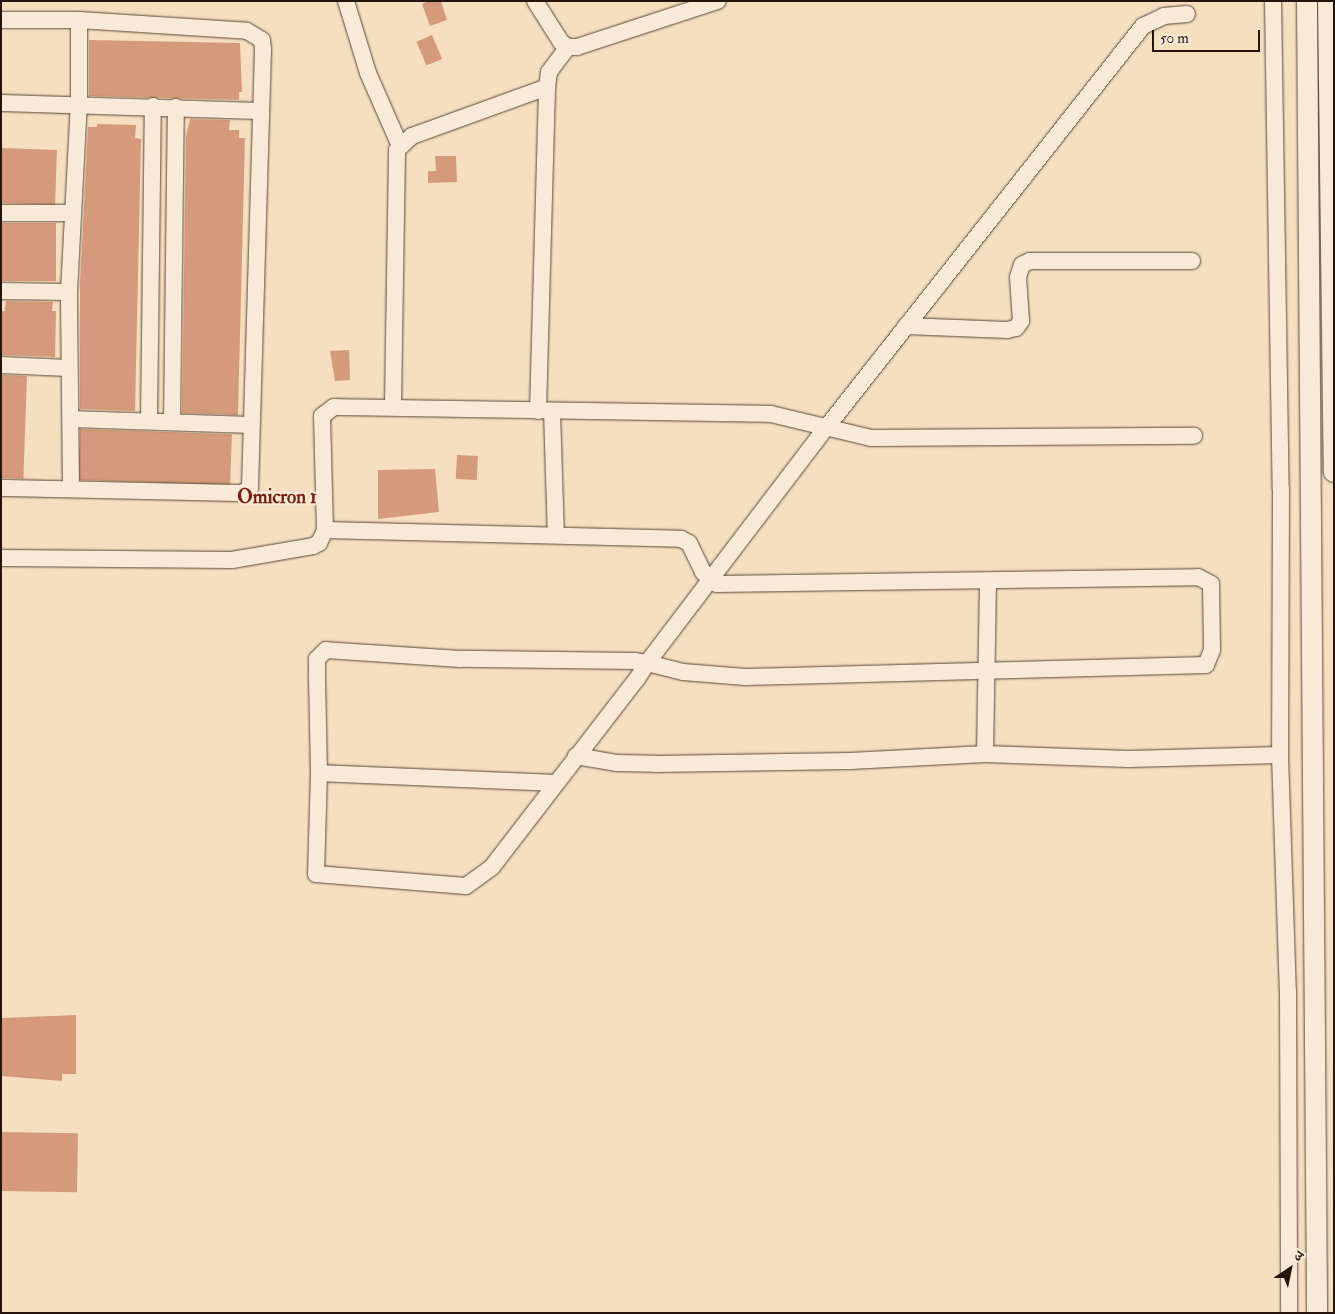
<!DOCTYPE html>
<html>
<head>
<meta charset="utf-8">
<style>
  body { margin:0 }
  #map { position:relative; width:1335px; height:1314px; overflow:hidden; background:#f5dfc0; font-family:"IM FELL Double Pica","Noto Serif Devanagari",serif }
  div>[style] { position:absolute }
  .building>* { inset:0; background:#d59a7c; transform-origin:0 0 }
  .roads { filter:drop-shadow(0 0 1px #594737) drop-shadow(0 0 1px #594737) }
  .minor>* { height:16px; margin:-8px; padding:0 8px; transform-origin:8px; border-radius:8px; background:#f8ead6 }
  .tertiary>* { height:20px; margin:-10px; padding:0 10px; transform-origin:10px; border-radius:10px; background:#f8ead6 }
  span { translate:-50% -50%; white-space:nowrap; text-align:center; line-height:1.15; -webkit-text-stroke:4px #f8ead6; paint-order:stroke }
  .neighbourhood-label { font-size:19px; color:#7a1f14; font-weight:700 }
  .frame { position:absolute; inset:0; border:2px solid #251409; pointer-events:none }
  .north { position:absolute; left:1265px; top:1244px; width:50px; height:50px; -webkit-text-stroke:4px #f8ead6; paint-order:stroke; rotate:34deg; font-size:14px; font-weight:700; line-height:20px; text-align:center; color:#251409 }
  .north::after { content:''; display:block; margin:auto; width:18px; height:22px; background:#251409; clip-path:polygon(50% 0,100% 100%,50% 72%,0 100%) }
  .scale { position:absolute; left:1152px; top:30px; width:108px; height:22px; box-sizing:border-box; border:2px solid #251409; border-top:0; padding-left:6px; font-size:15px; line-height:18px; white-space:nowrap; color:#251409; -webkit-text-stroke:4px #f8ead6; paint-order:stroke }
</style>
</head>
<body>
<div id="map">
  <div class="building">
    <i style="clip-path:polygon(428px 1px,441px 1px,447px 20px,430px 26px,422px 4px)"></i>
    <i style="left:432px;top:35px;width:26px;height:17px;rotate:67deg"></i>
    <i style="clip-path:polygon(89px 40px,240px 43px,242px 92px,239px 92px,239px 100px,89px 96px)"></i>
    <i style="clip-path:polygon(190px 119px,230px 120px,229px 130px,239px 130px,239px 138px,245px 138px,238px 415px,182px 413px,186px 136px)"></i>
    <i style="clip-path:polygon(97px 124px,136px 125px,135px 138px,141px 139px,135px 411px,80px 409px,80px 283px,88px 127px,97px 127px)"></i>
    <i style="left:1px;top:148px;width:56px;height:55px;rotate:2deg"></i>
    <i style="clip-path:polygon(435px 156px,456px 156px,457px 182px,428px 183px,428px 171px,436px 171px)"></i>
    <i style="left:1px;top:223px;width:55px;height:58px"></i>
    <i style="clip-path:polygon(6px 301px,53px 302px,52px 311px,56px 311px,55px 357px,1px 355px,1px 311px,5px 311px)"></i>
    <i style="clip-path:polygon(349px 350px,350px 380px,335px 381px,330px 351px)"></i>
    <i style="left:1px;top:375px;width:26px;height:103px;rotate:2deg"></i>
    <i style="left:80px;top:429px;width:152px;height:51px;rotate:2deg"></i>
    <i style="left:457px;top:455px;width:21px;height:24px;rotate:3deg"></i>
    <i style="clip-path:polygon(435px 469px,439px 512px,378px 519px,378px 470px)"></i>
    <i style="clip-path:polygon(76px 1015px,76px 1074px,62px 1074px,62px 1081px,1px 1076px,1px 1018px)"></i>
    <i style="left:1px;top:1132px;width:77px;height:59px;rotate:1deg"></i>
  </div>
  <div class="roads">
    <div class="minor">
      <i style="left:346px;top:1px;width:75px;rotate:73deg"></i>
      <i style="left:368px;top:73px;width:80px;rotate:66.3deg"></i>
      <i style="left:535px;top:1px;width:49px;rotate:57.6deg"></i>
      <i style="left:561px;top:42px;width:9px;rotate:36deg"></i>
      <i style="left:568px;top:47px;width:9px"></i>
      <i style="left:577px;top:47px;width:148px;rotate:-18.1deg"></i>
      <i style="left:1273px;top:1px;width:488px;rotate:89.1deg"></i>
      <i style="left:1281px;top:489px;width:266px;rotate:90.2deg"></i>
      <i style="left:1280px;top:755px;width:236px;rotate:88.1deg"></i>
      <i style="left:1288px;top:991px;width:322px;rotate:89.8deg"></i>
      <i style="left:1px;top:20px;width:78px"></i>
      <i style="left:79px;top:20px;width:168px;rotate:3.7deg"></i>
      <i style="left:247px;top:31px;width:17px;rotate:31deg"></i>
      <i style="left:262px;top:40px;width:10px;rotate:84deg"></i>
      <i style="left:263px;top:50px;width:438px;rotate:91.7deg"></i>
      <i style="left:250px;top:488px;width:9px;rotate:148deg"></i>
      <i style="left:242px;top:493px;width:241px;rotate:-178.8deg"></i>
      <i style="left:1px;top:103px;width:258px;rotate:1.8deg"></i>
      <i style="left:1px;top:213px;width:71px"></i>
      <i style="left:1px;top:291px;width:68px;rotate:0.8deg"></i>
      <i style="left:906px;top:326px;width:101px;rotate:2.3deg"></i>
      <i style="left:1007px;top:330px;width:9px;rotate:-13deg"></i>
      <i style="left:1016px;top:328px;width:9px;rotate:-54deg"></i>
      <i style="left:1021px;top:321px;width:44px;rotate:-93.9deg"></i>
      <i style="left:1018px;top:277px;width:13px;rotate:-72deg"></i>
      <i style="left:1022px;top:265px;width:9px;rotate:-27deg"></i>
      <i style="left:1030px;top:261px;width:162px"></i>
      <i style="left:1px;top:365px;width:67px;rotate:2.6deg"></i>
      <i style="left:393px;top:406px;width:256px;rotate:-89.1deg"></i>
      <i style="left:397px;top:150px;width:21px;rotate:-43deg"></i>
      <i style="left:412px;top:136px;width:144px;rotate:-19.9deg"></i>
      <i style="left:538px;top:411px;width:324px;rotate:-88.4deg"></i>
      <i style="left:547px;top:87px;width:15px;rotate:-82deg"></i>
      <i style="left:549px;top:72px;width:31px;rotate:-53deg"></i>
      <i style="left:552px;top:411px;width:124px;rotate:88.2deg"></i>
      <i style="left:71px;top:419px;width:180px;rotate:1.9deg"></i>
      <i style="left:149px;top:421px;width:315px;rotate:-89.3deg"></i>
      <i style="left:172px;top:422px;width:315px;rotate:-89.3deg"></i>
      <i style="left:71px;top:489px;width:197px;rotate:-90.6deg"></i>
      <i style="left:69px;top:292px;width:188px;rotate:-87deg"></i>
      <i style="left:79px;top:104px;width:84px;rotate:-90deg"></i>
      <i style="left:325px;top:530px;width:356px;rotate:1.4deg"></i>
      <i style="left:681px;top:539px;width:9px;rotate:27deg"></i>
      <i style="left:689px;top:543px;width:32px;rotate:64deg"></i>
      <i style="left:703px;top:572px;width:11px;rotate:49deg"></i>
      <i style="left:710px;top:580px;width:8px;rotate:30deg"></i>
      <i style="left:717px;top:584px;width:481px;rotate:-0.8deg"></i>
      <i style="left:1198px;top:577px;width:15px;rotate:28deg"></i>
      <i style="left:1211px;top:584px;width:66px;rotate:89.1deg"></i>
      <i style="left:1212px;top:650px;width:16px;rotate:112deg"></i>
      <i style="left:1206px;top:665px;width:461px;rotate:178.5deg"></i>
      <i style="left:745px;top:677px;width:62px;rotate:-175.4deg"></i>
      <i style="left:683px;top:672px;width:37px;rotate:-166deg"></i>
      <i style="left:647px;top:663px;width:12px;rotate:-171deg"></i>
      <i style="left:635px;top:661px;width:175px;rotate:-179.3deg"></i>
      <i style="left:460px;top:659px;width:134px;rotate:-176.2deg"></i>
      <i style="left:326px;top:650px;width:13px;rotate:135deg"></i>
      <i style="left:317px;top:659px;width:18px;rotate:90deg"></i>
      <i style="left:317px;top:677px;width:96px;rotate:88.8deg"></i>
      <i style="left:319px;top:773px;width:101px;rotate:91.7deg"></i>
      <i style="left:316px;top:874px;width:150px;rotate:4.6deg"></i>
      <i style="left:466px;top:886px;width:32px;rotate:-36deg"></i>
      <i style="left:492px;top:867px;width:237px;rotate:-52.4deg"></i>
      <i style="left:637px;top:679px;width:19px;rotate:-58deg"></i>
      <i style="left:647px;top:663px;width:104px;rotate:-52.8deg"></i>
      <i style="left:710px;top:580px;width:191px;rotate:-52.7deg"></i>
      <i style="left:826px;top:428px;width:512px;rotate:-51.74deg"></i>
      <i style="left:1143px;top:26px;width:23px;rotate:-25deg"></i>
      <i style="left:1164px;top:16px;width:23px;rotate:-5deg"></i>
      <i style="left:1px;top:558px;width:231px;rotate:0.5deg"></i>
      <i style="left:232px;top:560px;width:82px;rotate:-9.8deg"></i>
      <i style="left:313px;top:546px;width:7px;rotate:-27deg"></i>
      <i style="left:319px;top:543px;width:14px;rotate:-65deg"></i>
      <i style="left:325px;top:530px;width:114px;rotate:-91.5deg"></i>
      <i style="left:322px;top:416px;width:15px;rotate:-37deg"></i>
      <i style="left:334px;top:407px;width:437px;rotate:0.9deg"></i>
      <i style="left:771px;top:414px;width:103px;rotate:13.5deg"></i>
      <i style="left:871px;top:438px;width:323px;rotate:-0.4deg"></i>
      <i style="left:985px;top:754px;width:173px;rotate:-89deg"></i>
      <i style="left:576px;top:756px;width:42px;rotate:9.7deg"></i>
      <i style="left:617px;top:763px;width:39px;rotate:1deg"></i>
      <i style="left:656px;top:764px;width:194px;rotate:-0.9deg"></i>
      <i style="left:850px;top:761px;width:135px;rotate:-3deg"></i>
      <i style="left:985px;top:754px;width:143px;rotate:2deg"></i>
      <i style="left:1128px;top:759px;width:152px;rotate:-1.5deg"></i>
      <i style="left:319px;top:773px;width:236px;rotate:2.4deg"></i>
    </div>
    <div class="tertiary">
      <i style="left:1307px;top:1px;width:1312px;rotate:89.56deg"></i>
      <i style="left:1328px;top:1px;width:471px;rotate:89.3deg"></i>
    </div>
  </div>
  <div class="neighbourhood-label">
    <span style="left:277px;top:498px">Omicron 1</span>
  </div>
  <div class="frame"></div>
  <div class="north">उ</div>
  <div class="scale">50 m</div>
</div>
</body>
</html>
